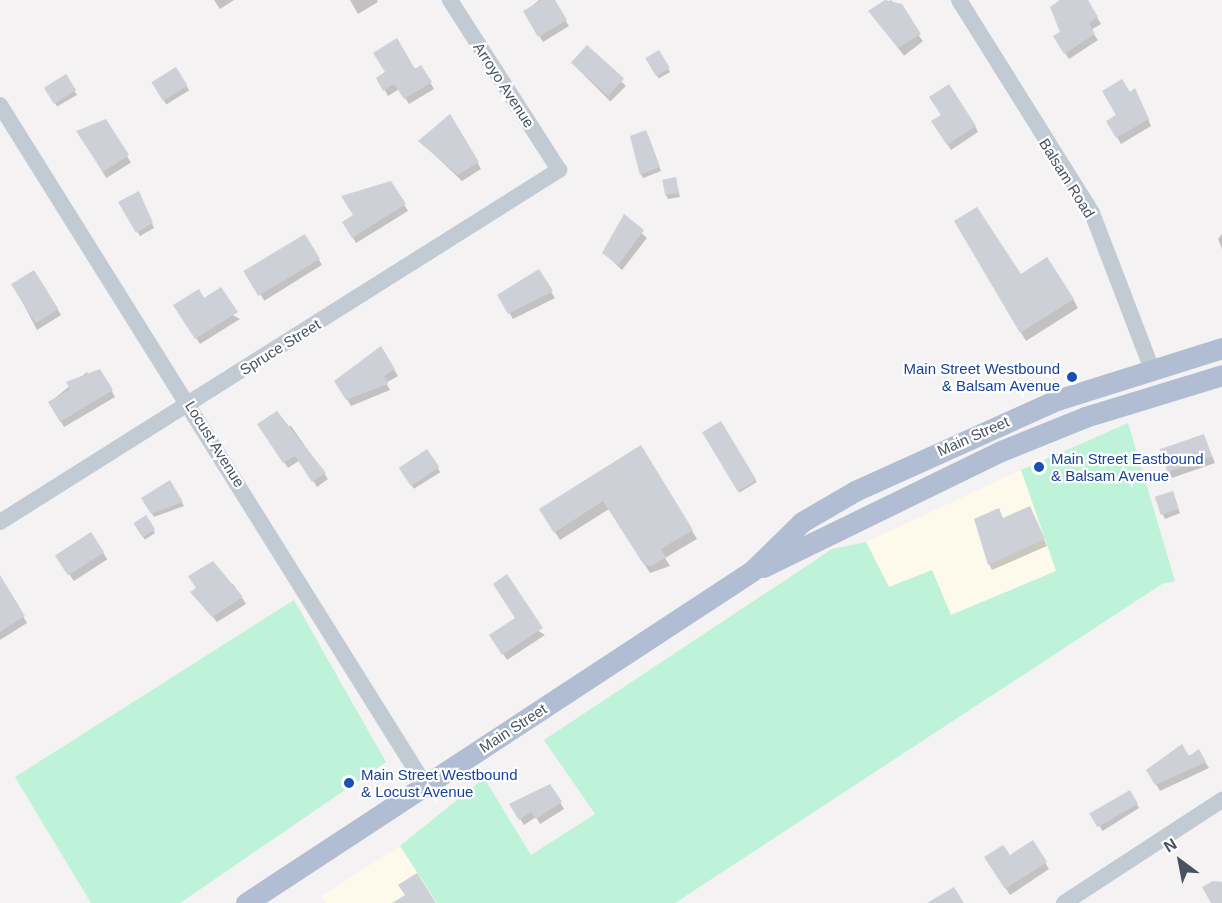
<!DOCTYPE html>
<html>
<head>
<meta charset="utf-8">
<style>
  body { margin:0 }
  #map { position:relative; width:1222px; height:903px; overflow:hidden; background:#f4f2f2; font-family:Arial,sans-serif }
  div>[style] { position:absolute }
  .commercial>* { inset:0; background:#fdfaec }
  .green>* { inset:0; background:#bff3d9 }
  .shadow>* { inset:0; background:#0003; transform-origin:0 0 }
  .building>* { inset:0; background:#cdd0d6; transform-origin:0 0 }
  .minor>* { height:16px; margin:-8px; padding:0 8px; transform-origin:8px; border-radius:8px; background:#c2cad4 }
  .major>* { height:21px; margin:-10.5px; padding:0 10.5px; transform-origin:10.5px; border-radius:10.5px; background:#b0bdd2 }
  .dots>* { width:16px; height:16px; translate:-50% -50%; box-sizing:border-box; border:3px solid #fff; border-radius:50% }
  span { translate:-50% -50%; white-space:nowrap; text-align:center; line-height:1.15; -webkit-text-stroke:4.5px #fff; paint-order:stroke }
  .street-label { font-size:15px; color:#485261 }
  .transit-label { font-size:15px; color:#164399 }
  .right { translate:-100% -50%; text-align:right }
  .left { translate:0 -50%; text-align:left }
  .north { position:absolute; left:1150px; top:831px; width:60px; height:60px; -webkit-text-stroke:4px #fff; paint-order:stroke; rotate:328deg; font-size:16px; font-weight:700; line-height:24px; text-align:center; color:#485261 }
  .north::after { content:''; display:block; margin:auto; width:21px; height:27px; background:#485261; clip-path:polygon(50% 0,100% 100%,50% 72%,0 100%) }
</style>
</head>
<body>
<div id="map">
  <div class="commercial">
    <i style="clip-path:polygon(1021px 470px,1057px 571px,950px 615px,932px 570px,889px 587px,866px 542px)"></i>
    <i style="clip-path:polygon(400px 846px,437px 903px,325px 903px,321px 896px)"></i>
  </div>
  <div class="green">
    <i style="clip-path:polygon(1128px 423px,1175px 581px,1162px 584px,675px 903px,437px 903px,400px 846px,484px 778px,531px 855px,595px 814px,544px 740px,832px 549px,866px 542px,889px 587px,932px 570px,951px 615px,1056px 571px,1021px 470px)"></i>
    <i style="clip-path:polygon(294px 600px,386px 762px,180px 903px,91px 903px,15px 777px)"></i>
  </div>
  <div class="shadow">
    <i style="clip-path:polygon(214px 0,234px 0,220px 9px)"></i>
    <i style="clip-path:polygon(350px 0,377px 0,378px 2px,358px 14px)"></i>
    <i style="clip-path:polygon(539px 0,553px 0,569px 26px,543px 42px,525px 12px)"></i>
    <i style="left:891px;top:0;width:52px;height:24px;rotate:52deg"></i>
    <i style="clip-path:polygon(1063px 0,1086px 0,1101px 24px,1091px 30px,1098px 40px,1069px 59px,1055px 37px,1062px 32px)"></i>
    <i style="left:587px;top:47px;width:55px;height:22px;rotate:45deg"></i>
    <i style="left:659px;top:52px;width:23px;height:13px;rotate:61deg"></i>
    <i style="clip-path:polygon(421px 67px,434px 89px,409px 104px,399px 89px,388px 96px,378px 78px)"></i>
    <i style="left:176px;top:69px;width:25px;height:27px;rotate:58deg"></i>
    <i style="left:66px;top:76px;width:22px;height:23px;rotate:60deg"></i>
    <i style="clip-path:polygon(1129px 94px,1138px 96px,1151px 126px,1121px 144px,1108px 121px,1118px 115px)"></i>
    <i style="clip-path:polygon(450px 116px,481px 169px,462px 181px,420px 141px)"></i>
    <i style="left:105px;top:121px;width:49px;height:29px;rotate:58deg"></i>
    <i style="clip-path:polygon(975px 126px,978px 132px,951px 150px,937px 128px)"></i>
    <i style="clip-path:polygon(648px 135px,661px 171px,643px 178px,641px 174px)"></i>
    <i style="clip-path:polygon(675px 179px,680px 197px,668px 199px,666px 195px)"></i>
    <i style="clip-path:polygon(391px 183px,408px 211px,356px 243px,344px 223px,355px 216px,343px 196px)"></i>
    <i style="clip-path:polygon(140px 196px,154px 228px,140px 236px,120px 203px)"></i>
    <i style="clip-path:polygon(624px 217px,647px 238px,622px 270px,604px 253px)"></i>
    <i style="clip-path:polygon(956px 222px,1020px 277px,1073px 299px,1078px 308px,1026px 341px)"></i>
    <i style="clip-path:polygon(1222px 234px,1222px 249px,1218px 239px)"></i>
    <i style="left:304px;top:236px;width:34px;height:68px;rotate:58deg"></i>
    <i style="clip-path:polygon(538px 271px,555px 298px,513px 319px,499px 296px)"></i>
    <i style="clip-path:polygon(34px 272px,61px 315px,37px 330px,13px 284px)"></i>
    <i style="clip-path:polygon(204px 300px,240px 319px,200px 344px,176px 306px)"></i>
    <i style="clip-path:polygon(381px 348px,398px 376px,386px 383px,390px 390px,351px 406px,336px 381px)"></i>
    <i style="clip-path:polygon(100px 371px,115px 397px,64px 427px,50px 402px,87px 372px,89px 377px)"></i>
    <i style="left:721px;top:423px;width:69px;height:20px;rotate:59deg"></i>
    <i style="clip-path:polygon(291px 426px,328px 479px,317px 487px,300px 460px,288px 468px,263px 430px)"></i>
    <i style="clip-path:polygon(1204px 436px,1215px 463px,1172px 478px,1169px 472px)"></i>
    <i style="clip-path:polygon(641px 447px,697px 539px,665px 558px,670px 566px,650px 573px,609px 509px,560px 540px,546px 518px)"></i>
    <i style="left:427px;top:451px;width:25px;height:31px;rotate:58deg"></i>
    <i style="clip-path:polygon(169px 482px,184px 506px,154px 517px,143px 498px)"></i>
    <i style="clip-path:polygon(1174px 497px,1180px 513px,1165px 519px,1163px 515px)"></i>
    <i style="clip-path:polygon(1033px 514px,1047px 546px,992px 570px,989px 564px,1003px 519px)"></i>
    <i style="left:145px;top:517px;width:19px;height:12px;rotate:58deg"></i>
    <i style="left:91px;top:534px;width:30px;height:40px;rotate:57deg"></i>
    <i style="clip-path:polygon(233px 584px,246px 604px,217px 622px,192px 592px)"></i>
    <i style="clip-path:polygon(5px 586px,27px 623px,0 640px,0 589px)"></i>
    <i style="clip-path:polygon(517px 618px,545px 635px,507px 660px,495px 641px)"></i>
    <i style="clip-path:polygon(1199px 752px,1209px 768px,1160px 791px,1148px 770px)"></i>
    <i style="clip-path:polygon(550px 786px,564px 809px,540px 824px,536px 817px,524px 825px,511px 805px)"></i>
    <i style="left:1129px;top:792px;width:19px;height:43px;rotate:58deg"></i>
    <i style="clip-path:polygon(1032px 842px,1049px 869px,1010px 895px,987px 858px,1010px 857px)"></i>
  </div>
  <div class="building">
    <i style="clip-path:polygon(542px 0,555px 0,567px 20px,538px 37px,523px 11px)"></i>
    <i style="clip-path:polygon(885px 0,902px 4px,921px 34px,898px 48px,868px 11px)"></i>
    <i style="clip-path:polygon(1060px 0,1088px 0,1098px 17px,1089px 23px,1095px 34px,1064px 54px,1053px 36px,1060px 32px,1050px 7px)"></i>
    <i style="clip-path:polygon(397px 38px,415px 69px,421px 65px,432px 82px,404px 99px,394px 84px,383px 91px,376px 78px,385px 72px,373px 53px)"></i>
    <i style="left:587px;top:45px;width:50px;height:24px;rotate:42deg"></i>
    <i style="left:659px;top:50px;width:21px;height:16px;rotate:59deg"></i>
    <i style="left:176px;top:67px;width:22px;height:29px;rotate:58deg"></i>
    <i style="left:66px;top:74px;width:19px;height:26px;rotate:58deg"></i>
    <i style="clip-path:polygon(1122px 79px,1130px 92px,1135px 88px,1149px 119px,1116px 138px,1106px 121px,1116px 115px,1102px 91px)"></i>
    <i style="clip-path:polygon(949px 84px,976px 126px,947px 145px,931px 121px,941px 115px,929px 97px)"></i>
    <i style="clip-path:polygon(450px 114px,479px 162px,458px 175px,418px 141px)"></i>
    <i style="clip-path:polygon(106px 119px,129px 155px,103px 172px,76px 131px)"></i>
    <i style="clip-path:polygon(646px 130px,660px 167px,640px 175px,630px 136px)"></i>
    <i style="left:676px;top:177px;width:16px;height:14px;rotate:79deg"></i>
    <i style="clip-path:polygon(391px 181px,406px 204px,352px 238px,342px 222px,353px 215px,341px 196px)"></i>
    <i style="clip-path:polygon(139px 191px,153px 223px,136px 233px,118px 202px)"></i>
    <i style="clip-path:polygon(977px 207px,1021px 274px,1047px 257px,1074px 299px,1020px 333px,954px 221px)"></i>
    <i style="clip-path:polygon(624px 214px,644px 230px,618px 265px,602px 253px)"></i>
    <i style="left:305px;top:234px;width:29px;height:72px;rotate:59deg"></i>
    <i style="clip-path:polygon(539px 269px,553px 291px,508px 314px,497px 295px)"></i>
    <i style="left:34px;top:270px;width:46px;height:27px;rotate:58deg"></i>
    <i style="clip-path:polygon(221px 287px,238px 312px,195px 339px,173px 305px,199px 289px,204px 298px)"></i>
    <i style="clip-path:polygon(381px 346px,395px 369px,384px 376px,388px 384px,346px 400px,334px 381px)"></i>
    <i style="clip-path:polygon(100px 369px,113px 390px,60px 422px,48px 402px,70px 389px,66px 382px)"></i>
    <i style="clip-path:polygon(277px 411px,326px 473px,312px 482px,295px 456px,283px 463px,257px 424px)"></i>
    <i style="left:721px;top:421px;width:69px;height:22px;rotate:59deg"></i>
    <i style="left:1204px;top:434px;width:24px;height:47px;rotate:71deg"></i>
    <i style="clip-path:polygon(641px 445px,693px 530px,661px 549px,666px 557px,652px 566px,644px 565px,603px 501px,554px 533px,539px 509px)"></i>
    <i style="left:427px;top:449px;width:22px;height:34px;rotate:56deg"></i>
    <i style="clip-path:polygon(170px 480px,183px 502px,151px 514px,141px 498px)"></i>
    <i style="left:1173px;top:491px;width:19px;height:19px;rotate:72deg"></i>
    <i style="clip-path:polygon(1030px 506px,1045px 539px,988px 565px,974px 519px,999px 508px,1003px 518px)"></i>
    <i style="left:146px;top:515px;width:17px;height:15px;rotate:57deg"></i>
    <i style="left:91px;top:532px;width:24px;height:43px;rotate:57deg"></i>
    <i style="clip-path:polygon(213px 561px,243px 597px,212px 617px,190px 592px,196px 588px,188px 576px)"></i>
    <i style="clip-path:polygon(507px 574px,543px 628px,502px 655px,489px 635px,515px 618px,493px 584px)"></i>
    <i style="clip-path:polygon(0 575px,25px 616px,0 632px)"></i>
    <i style="clip-path:polygon(1182px 744px,1189px 756px,1199px 749px,1206px 762px,1155px 785px,1146px 770px)"></i>
    <i style="clip-path:polygon(550px 784px,562px 802px,536px 819px,531px 812px,519px 820px,509px 804px)"></i>
    <i style="left:1130px;top:790px;width:16px;height:47px;rotate:60deg"></i>
    <i style="clip-path:polygon(1033px 840px,1047px 862px,1005px 889px,984px 857px,1003px 845px,1010px 855px)"></i>
    <i style="clip-path:polygon(417px 873px,436px 903px,392px 903px,405px 895px,398px 885px)"></i>
    <i style="clip-path:polygon(1213px 881px,1222px 882px,1222px 903px,1211px 903px,1202px 887px)"></i>
    <i style="clip-path:polygon(954px 887px,964px 903px,927px 903px)"></i>
  </div>
  <div class="minor">
    <i style="left:959px;top:0;width:251px;rotate:58deg"></i>
    <i style="left:1092px;top:213px;width:165px;rotate:69deg"></i>
    <i style="left:0;top:105px;width:802px;rotate:57.99deg"></i>
    <i style="left:0;top:522px;width:661px;rotate:-32.2deg"></i>
    <i style="left:559px;top:170px;width:202px;rotate:-122.7deg"></i>
    <i style="left:1064px;top:903px;width:189px;rotate:-33.1deg"></i>
  </div>
  <div class="major">
    <i style="left:763px;top:567px;width:265px;rotate:-26deg"></i>
    <i style="left:1001px;top:451px;width:91px;rotate:-22deg"></i>
    <i style="left:1085px;top:417px;width:143px;rotate:-17deg"></i>
    <i style="left:246px;top:903px;width:605px;rotate:-33.27deg"></i>
    <i style="left:752px;top:571px;width:70px;rotate:-44.4deg"></i>
    <i style="left:802px;top:522px;width:61px;rotate:-30.3deg"></i>
    <i style="left:855px;top:491px;width:222px;rotate:-24.3deg"></i>
    <i style="left:1057px;top:400px;width:173px;rotate:-17.5deg"></i>
  </div>
  <div class="dots">
    <i style="left:1072px;top:377px;background:#1a4fb4"></i>
    <i style="left:1039px;top:467px;background:#1a4fb4"></i>
    <i style="left:349px;top:783px;background:#1a4fb4"></i>
  </div>
  <div class="street-label">
    <span style="left:504px;top:85px;rotate:57deg">Arroyo Avenue</span>
    <span style="left:1067px;top:178px;rotate:58deg">Balsam Road</span>
    <span style="left:280px;top:347px;rotate:-32deg">Spruce Street</span>
    <span style="left:973px;top:436px;rotate:-24deg">Main Street</span>
    <span style="left:215px;top:444px;rotate:58deg">Locust Avenue</span>
    <span style="left:513px;top:728px;rotate:-33deg">Main Street</span>
  </div>
  <div class="transit-label">
    <span class="right" style="left:1060px;top:377px">Main Street Westbound<br>&amp; Balsam Avenue</span>
    <span class="left" style="left:1051px;top:467px">Main Street Eastbound<br>&amp; Balsam Avenue</span>
    <span class="left" style="left:361px;top:783px">Main Street Westbound<br>&amp; Locust Avenue</span>
  </div>
  <div class="north">N</div>
</div>
</body>
</html>
